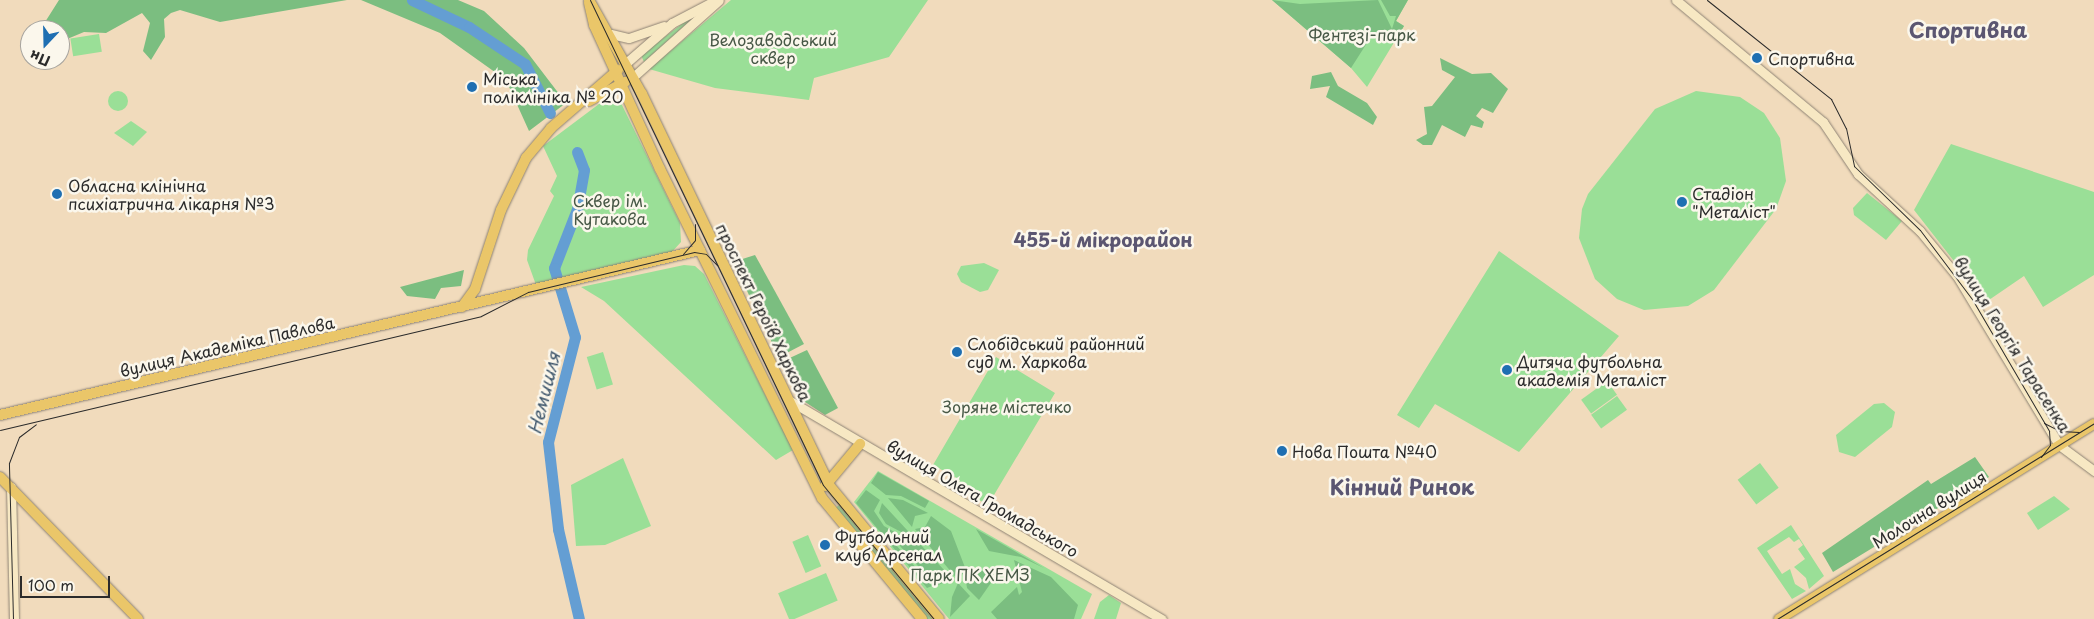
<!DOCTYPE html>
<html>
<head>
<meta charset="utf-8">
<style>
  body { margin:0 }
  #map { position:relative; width:2094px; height:619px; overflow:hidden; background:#f1dbbc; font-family:"Playpen Sans",sans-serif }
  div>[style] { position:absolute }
  .green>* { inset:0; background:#9adf97; transform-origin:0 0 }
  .round { border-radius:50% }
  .forest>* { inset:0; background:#7bbe80 }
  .river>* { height:11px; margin:-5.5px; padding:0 5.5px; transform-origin:5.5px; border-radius:5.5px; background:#649ed3 }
  .roads { filter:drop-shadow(0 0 1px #8e8374) drop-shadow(0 0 1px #8e8374) }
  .secondary>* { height:9px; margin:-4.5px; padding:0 4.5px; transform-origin:4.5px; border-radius:4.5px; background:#f7e8c3 }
  .primary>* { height:10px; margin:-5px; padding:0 5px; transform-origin:5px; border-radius:5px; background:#eac669 }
  .tram>* { height:1px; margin:-0.5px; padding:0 0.5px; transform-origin:0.5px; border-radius:0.5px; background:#2b2b2b }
  .dots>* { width:14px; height:14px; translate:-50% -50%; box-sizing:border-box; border:2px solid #fbf7ec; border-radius:50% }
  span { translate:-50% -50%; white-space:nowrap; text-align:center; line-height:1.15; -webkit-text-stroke:5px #fbf7ec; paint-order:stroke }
  .park-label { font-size:16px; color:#475846 }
  .poi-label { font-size:16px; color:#2b2b2b }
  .left { translate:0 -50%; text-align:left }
  .street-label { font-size:16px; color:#2b2b2b }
  .water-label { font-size:18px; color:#42596e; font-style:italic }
  .quarter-label { font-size:19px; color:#5b5671; font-weight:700 }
  .district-label { font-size:21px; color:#5b5671; font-weight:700 }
  .north { position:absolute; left:20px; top:20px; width:50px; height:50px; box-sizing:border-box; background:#fbf7ec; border:1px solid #a8a59f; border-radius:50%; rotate:201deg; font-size:14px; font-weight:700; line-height:20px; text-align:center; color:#2b2b2b }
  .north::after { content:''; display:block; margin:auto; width:18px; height:22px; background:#1f6fb2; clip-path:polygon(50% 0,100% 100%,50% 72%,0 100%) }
  .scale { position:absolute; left:20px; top:576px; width:90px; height:22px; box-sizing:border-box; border:2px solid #2b2b2b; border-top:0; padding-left:6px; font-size:15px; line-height:18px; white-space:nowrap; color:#2b2b2b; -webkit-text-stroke:4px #fbf7ec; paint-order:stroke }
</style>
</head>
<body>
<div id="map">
  <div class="green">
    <i style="clip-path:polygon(731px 0,928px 0,889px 57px,814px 78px,809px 100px,715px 88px,649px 69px)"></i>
    <i style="clip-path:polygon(1272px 0,1408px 0,1396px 21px,1404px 26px,1367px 87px,1351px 68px)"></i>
    <i style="clip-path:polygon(691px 17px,693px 18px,644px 62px,641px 55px)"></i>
    <i style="left:99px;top:34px;width:18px;height:29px;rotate:81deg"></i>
    <i class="round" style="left:108px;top:91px;width:20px;height:20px"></i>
    <i style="clip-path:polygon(1696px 91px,1740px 97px,1764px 113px,1780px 138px,1786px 181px,1776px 209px,1714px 290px,1688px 306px,1644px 310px,1617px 299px,1595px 279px,1579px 238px,1582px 209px,1588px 194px,1655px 109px)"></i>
    <i style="clip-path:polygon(607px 98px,621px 103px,680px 223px,681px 242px,671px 253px,536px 285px,527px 260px,528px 250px,554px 196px,550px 191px,557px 176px,543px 146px)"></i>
    <i style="clip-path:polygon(131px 121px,147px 132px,133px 146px,114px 133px)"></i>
    <i style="clip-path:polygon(1951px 144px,2094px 192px,2094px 275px,2043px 307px,2024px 276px,1986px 302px,1914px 210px)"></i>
    <i style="clip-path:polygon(1867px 193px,1902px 221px,1886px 240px,1854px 215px,1853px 208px)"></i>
    <i style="clip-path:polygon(1499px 251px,1619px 336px,1519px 452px,1435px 404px,1419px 428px,1397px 415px)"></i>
    <i style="clip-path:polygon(984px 263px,999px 270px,988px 290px,980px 292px,961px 282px,957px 274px,961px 266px)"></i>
    <i style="clip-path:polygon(684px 265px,695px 266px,704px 274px,793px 450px,776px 460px,604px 301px,581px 287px)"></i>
    <i style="left:603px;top:352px;width:34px;height:17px;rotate:73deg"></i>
    <i style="clip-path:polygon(996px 357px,1055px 393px,988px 505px,956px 487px,960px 480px,933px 465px)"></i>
    <i style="left:1607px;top:381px;width:17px;height:32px;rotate:54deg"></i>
    <i style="left:1617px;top:396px;width:17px;height:32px;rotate:54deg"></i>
    <i style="clip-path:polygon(1884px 403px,1895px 412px,1892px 427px,1855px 457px,1839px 452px,1836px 435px,1874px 404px)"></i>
    <i style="clip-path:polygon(623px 458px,651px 526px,605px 545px,576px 546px,571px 485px)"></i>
    <i style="left:1760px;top:463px;width:31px;height:28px;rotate:53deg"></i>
    <i style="clip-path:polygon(878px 471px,1092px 594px,1081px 619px,949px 619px,854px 502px)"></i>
    <i style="clip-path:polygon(2054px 496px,2070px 509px,2038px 530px,2027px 513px)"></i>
    <i style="left:839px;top:505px;width:149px;height:6px;rotate:50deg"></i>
    <i style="clip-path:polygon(1791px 525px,1824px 576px,1809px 589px,1806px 578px,1794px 567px,1805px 559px,1798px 549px,1803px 545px,1799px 539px,1794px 542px,1789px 537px,1767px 551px,1782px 574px,1790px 569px,1795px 584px,1806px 591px,1792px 599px,1757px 548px)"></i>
    <i style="left:808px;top:535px;width:34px;height:17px;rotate:67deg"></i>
    <i style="left:826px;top:573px;width:30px;height:52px;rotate:67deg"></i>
    <i style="clip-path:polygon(1109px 595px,1121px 603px,1116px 619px,1094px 619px,1100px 602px)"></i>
  </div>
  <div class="forest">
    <i style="clip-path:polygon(59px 0,347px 0,220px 22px,180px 10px,171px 13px,164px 19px,165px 37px,151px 60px,143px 51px,150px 23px,142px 13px,106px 33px,84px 32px,60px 42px,60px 30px,40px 30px)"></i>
    <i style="clip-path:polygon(361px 0,458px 0,484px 11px,524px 48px,566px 103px,529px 131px,506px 80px,440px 33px)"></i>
    <i style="clip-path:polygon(1272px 0,1300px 4px,1378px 0,1392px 29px,1396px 16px,1390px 16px,1381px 0,1408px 0,1396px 21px,1404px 26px,1400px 33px,1387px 32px,1384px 39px,1374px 32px,1351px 68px)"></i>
    <i style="clip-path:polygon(1440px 58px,1472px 74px,1491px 73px,1508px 89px,1493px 113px,1482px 108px,1476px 116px,1484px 122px,1482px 128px,1471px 125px,1465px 137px,1442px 125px,1432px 145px,1423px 145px,1416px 140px,1427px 134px,1424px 107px,1432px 106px,1455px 77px,1442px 70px)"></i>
    <i style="clip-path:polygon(1331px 72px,1338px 86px,1367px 103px,1377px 117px,1373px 125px,1326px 97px,1330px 86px,1310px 89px,1312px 76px)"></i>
    <i style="clip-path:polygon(755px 255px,804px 344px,779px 357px,733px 262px)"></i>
    <i style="clip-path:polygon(464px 270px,461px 286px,441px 288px,435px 299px,407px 296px,400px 287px)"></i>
    <i style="clip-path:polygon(807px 350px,838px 408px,825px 415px,799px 398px,781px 362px)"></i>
    <i style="clip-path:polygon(1975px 457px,1989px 477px,1833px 572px,1822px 553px,1928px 480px,1931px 484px)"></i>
    <i style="clip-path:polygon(878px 472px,929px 501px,925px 508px,901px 496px,886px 495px,871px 483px)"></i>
    <i style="clip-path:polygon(866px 490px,880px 500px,874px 511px,884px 526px,898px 534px,896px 545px,932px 586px,927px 588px,856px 503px)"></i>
    <i style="clip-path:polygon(888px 498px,903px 500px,928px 513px,915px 516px,912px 527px)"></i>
    <i style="clip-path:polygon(882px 503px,945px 571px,943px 583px,936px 586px,900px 546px,903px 533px,886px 524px,879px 513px)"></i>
    <i style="clip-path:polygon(931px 516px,951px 531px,966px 570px,958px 580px,915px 529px,925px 527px)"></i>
    <i style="clip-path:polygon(976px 529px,1044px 568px,1021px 557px,989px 551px)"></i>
    <i style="clip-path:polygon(1014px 560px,1051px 577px,1078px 605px,1074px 619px,997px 619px,991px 612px,1017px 587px,1019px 595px,1022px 592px)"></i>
    <i style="clip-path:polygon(975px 569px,987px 572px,993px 580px,979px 600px,967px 588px,965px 575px)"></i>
    <i style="clip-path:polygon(958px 583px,970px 596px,950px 617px,952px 597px)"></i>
  </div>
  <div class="river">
    <i style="left:412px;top:0;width:63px;rotate:25.3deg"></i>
    <i style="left:469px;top:27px;width:67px;rotate:33.5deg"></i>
    <i style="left:525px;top:64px;width:55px;rotate:63deg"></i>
    <i style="left:577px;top:152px;width:19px;rotate:69deg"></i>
    <i style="left:584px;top:170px;width:40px;rotate:100deg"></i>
    <i style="left:577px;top:209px;width:63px;rotate:111.3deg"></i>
    <i style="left:554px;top:268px;width:72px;rotate:73.1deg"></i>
    <i style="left:575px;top:337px;width:108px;rotate:104.4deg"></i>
    <i style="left:548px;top:442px;width:88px;rotate:83.4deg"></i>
    <i style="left:558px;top:529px;width:92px;rotate:76.9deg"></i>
  </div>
  <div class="roads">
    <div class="secondary">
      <i style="left:1676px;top:0;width:191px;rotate:39.7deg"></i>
      <i style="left:1823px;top:122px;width:63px;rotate:56.1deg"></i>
      <i style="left:1858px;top:174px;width:84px;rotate:42.6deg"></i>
      <i style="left:1920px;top:231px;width:58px;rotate:50.6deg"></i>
      <i style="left:1957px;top:276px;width:197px;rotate:58.9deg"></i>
      <i style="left:2059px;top:445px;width:44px;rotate:36.6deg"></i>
      <i style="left:611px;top:34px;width:18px;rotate:13deg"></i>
      <i style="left:629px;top:38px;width:37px;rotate:-19deg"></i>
      <i style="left:626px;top:63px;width:61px;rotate:-41deg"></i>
      <i style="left:672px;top:23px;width:47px;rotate:-27.6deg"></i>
      <i style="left:633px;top:77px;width:115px;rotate:-41.8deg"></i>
      <i style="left:790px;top:401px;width:431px;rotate:30.4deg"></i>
      <i style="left:11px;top:487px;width:132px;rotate:88.7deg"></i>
    </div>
    <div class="primary">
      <i style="left:589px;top:0;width:108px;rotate:60.6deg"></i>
      <i style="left:642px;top:94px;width:433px;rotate:64.4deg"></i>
      <i style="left:829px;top:485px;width:173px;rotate:50.6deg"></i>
      <i style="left:589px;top:3px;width:23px;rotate:77deg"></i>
      <i style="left:594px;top:25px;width:158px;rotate:65.4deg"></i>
      <i style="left:660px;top:169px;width:367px;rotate:63.8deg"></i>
      <i style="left:822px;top:498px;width:157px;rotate:50.4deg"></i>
      <i style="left:589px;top:101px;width:41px;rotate:-27.8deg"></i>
      <i style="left:462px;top:307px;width:22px;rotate:-54deg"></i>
      <i style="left:475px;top:289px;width:83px;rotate:-71.8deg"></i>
      <i style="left:501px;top:210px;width:58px;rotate:-64.3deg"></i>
      <i style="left:526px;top:158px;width:39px;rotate:-50deg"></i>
      <i style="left:551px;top:128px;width:89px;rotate:-40.9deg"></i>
      <i style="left:0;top:415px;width:719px;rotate:-13.26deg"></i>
      <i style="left:0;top:477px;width:198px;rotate:45.8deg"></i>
      <i style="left:825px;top:486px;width:55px;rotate:-50.2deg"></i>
      <i style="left:1779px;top:619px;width:370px;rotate:-31.8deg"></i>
    </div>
  </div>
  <div class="tram">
    <i style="left:590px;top:0;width:538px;rotate:64.34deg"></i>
    <i style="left:823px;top:485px;width:174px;rotate:50.4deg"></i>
    <i style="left:1707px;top:0;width:159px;rotate:38.6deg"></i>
    <i style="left:1831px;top:99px;width:33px;rotate:63deg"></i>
    <i style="left:1846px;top:128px;width:39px;rotate:78deg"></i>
    <i style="left:1854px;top:166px;width:92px;rotate:44.1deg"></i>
    <i style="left:1920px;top:230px;width:86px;rotate:53deg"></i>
    <i style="left:1972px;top:299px;width:153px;rotate:59.7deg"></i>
    <i style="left:2049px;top:431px;width:14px;rotate:86deg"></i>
    <i style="left:2050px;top:445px;width:15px;rotate:127deg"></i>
    <i style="left:683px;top:254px;width:18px;rotate:-49deg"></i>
    <i style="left:695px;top:240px;width:16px;rotate:-90deg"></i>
    <i style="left:2044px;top:423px;width:18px;rotate:27deg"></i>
    <i style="left:2060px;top:431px;width:19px;rotate:3deg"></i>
    <i style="left:0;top:430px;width:494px;rotate:-13.3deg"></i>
    <i style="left:481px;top:316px;width:53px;rotate:-27.1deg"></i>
    <i style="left:528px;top:292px;width:171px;rotate:-13.5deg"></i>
    <i style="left:694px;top:252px;width:12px;rotate:9deg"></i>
    <i style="left:706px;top:254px;width:16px;rotate:45deg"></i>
    <i style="left:13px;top:619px;width:156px;rotate:-91.5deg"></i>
    <i style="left:9px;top:463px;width:28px;rotate:-69deg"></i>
    <i style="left:19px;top:437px;width:21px;rotate:-37deg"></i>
    <i style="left:1777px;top:619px;width:373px;rotate:-31.7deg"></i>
  </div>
  <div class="dots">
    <i style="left:1757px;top:58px;background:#1f6fb2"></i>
    <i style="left:472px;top:87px;background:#1f6fb2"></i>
    <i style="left:57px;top:194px;background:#1f6fb2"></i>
    <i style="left:1682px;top:202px;background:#1f6fb2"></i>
    <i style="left:957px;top:352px;background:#1f6fb2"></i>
    <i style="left:1507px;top:370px;background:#1f6fb2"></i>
    <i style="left:1282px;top:451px;background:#1f6fb2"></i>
    <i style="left:825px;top:545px;background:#1f6fb2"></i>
  </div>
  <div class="park-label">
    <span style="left:1362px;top:34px">Фентезі-парк</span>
    <span style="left:773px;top:48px">Велозаводський<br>сквер</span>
    <span style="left:610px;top:209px">Сквер ім.<br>Кутакова</span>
    <span style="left:1007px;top:406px">Зоряне містечко</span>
    <span style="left:970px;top:574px">Парк ПК ХЕМЗ</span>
  </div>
  <div class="poi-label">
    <span class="left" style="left:1768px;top:58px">Спортивна</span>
    <span class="left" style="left:483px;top:87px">Міська<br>поліклініка № 20</span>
    <span class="left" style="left:68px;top:194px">Обласна клінічна<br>психіатрична лікарня №3</span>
    <span class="left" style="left:1692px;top:202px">Стадіон<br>"Металіст"</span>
    <span class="left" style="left:967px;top:352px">Слобідський районний<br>суд м. Харкова</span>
    <span class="left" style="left:1517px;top:370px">Дитяча футбольна<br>академія Металіст</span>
    <span class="left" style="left:1292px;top:451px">Нова Пошта №40</span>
    <span class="left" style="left:835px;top:545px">Футбольний<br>клуб Арсенал</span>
  </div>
  <div class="street-label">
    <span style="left:764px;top:312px;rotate:64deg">проспект Героїв Харкова</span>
    <span style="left:2013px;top:344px;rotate:58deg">вулиця Георгія Тарасенка</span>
    <span style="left:227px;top:346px;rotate:-13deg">вулиця Академіка Павлова</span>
    <span style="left:983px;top:498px;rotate:30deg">вулиця Олега Громадського</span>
    <span style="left:1929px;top:509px;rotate:-32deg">Молочна вулиця</span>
  </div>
  <div class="water-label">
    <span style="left:544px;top:393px;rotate:-76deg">Немишля</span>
  </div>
  <div class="quarter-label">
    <span style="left:1103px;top:240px">455-й мікрорайон</span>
  </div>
  <div class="district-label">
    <span style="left:1968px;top:29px">Спортивна</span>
    <span style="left:1402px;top:486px">Кінний Ринок</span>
  </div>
  <div class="north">Пн</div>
  <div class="scale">100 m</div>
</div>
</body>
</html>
